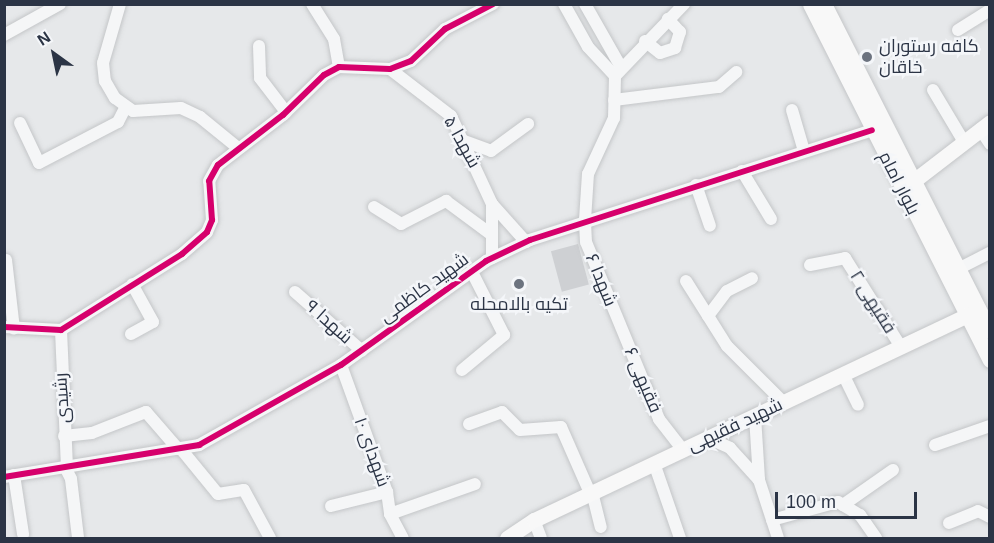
<!DOCTYPE html>
<html>
<head>
<meta charset="utf-8">
<style>
  body { margin:0 }
  #map { position:relative; width:994px; height:543px; overflow:hidden; background:#e6e8ea; font-family:Helvetica,Cairo,sans-serif }
  div>[style] { position:absolute }
  .building>* { inset:0; background:#ced0d3; transform-origin:0 0 }
  .roads { filter:drop-shadow(0 0 2px #c4c6c8) drop-shadow(0 0 2px #c4c6c8) }
  .minor>* { height:12px; margin:-6px; padding:0 6px; transform-origin:6px; border-radius:6px; background:#f5f6f7 }
  .major>* { height:15px; margin:-7.5px; padding:0 7.5px; transform-origin:7.5px; border-radius:7.5px; background:#f8f8f8 }
  .cycleway>* { height:6px; margin:-3px; padding:0 3px; transform-origin:3px; border-radius:3px; background:#d6006c }
  .dots>* { width:16px; height:16px; translate:-50% -50%; box-sizing:border-box; border:3px solid #f4f6f9; border-radius:50% }
  span { translate:-50% -50%; white-space:nowrap; text-align:center; line-height:1.15; -webkit-text-stroke:5px #f4f6f9; paint-order:stroke }
  .poi-label { font-size:18px; color:#2b3445 }
  .left { translate:0 -50%; text-align:left }
  .street-label { font-size:18px; color:#2b3445 }
  .frame { position:absolute; inset:0; border:6px solid #2b3445; pointer-events:none }
  .north { position:absolute; left:24px; top:24px; width:60px; height:60px; -webkit-text-stroke:4px #f4f6f9; paint-order:stroke; rotate:327deg; font-size:16px; font-weight:700; line-height:24px; text-align:center; color:#2b3445 }
  .north::after { content:''; display:block; margin:auto; width:21px; height:27px; background:#2b3445; clip-path:polygon(50% 0,100% 100%,50% 72%,0 100%) }
  .scale { position:absolute; left:775px; top:492px; width:142px; height:27px; box-sizing:border-box; border:3px solid #2b3445; border-top:0; padding-left:8px; font-size:18px; line-height:21px; white-space:nowrap; color:#2b3445; -webkit-text-stroke:4px #f4f6f9; paint-order:stroke }
</style>
</head>
<body>
<div id="map">
  <div class="building">
    <i style="left:578px;top:244px;width:42px;height:28px;rotate:75deg"></i>
  </div>
  <div class="roads">
    <div class="minor">
      <i style="left:120px;top:4px;width:61px;rotate:106.1deg"></i>
      <i style="left:103px;top:63px;width:18px;rotate:84deg"></i>
      <i style="left:105px;top:81px;width:20px;rotate:60deg"></i>
      <i style="left:115px;top:98px;width:22px;rotate:36deg"></i>
      <i style="left:133px;top:111px;width:48px;rotate:-3.6deg"></i>
      <i style="left:181px;top:108px;width:21px;rotate:25deg"></i>
      <i style="left:200px;top:117px;width:49px;rotate:39.2deg"></i>
      <i style="left:312px;top:4px;width:41px;rotate:57.8deg"></i>
      <i style="left:334px;top:39px;width:28px;rotate:80deg"></i>
      <i style="left:564px;top:4px;width:49px;rotate:60.8deg"></i>
      <i style="left:588px;top:47px;width:40px;rotate:47deg"></i>
      <i style="left:585px;top:4px;width:73px;rotate:60.3deg"></i>
      <i style="left:958px;top:30px;width:38px;rotate:-32deg"></i>
      <i style="left:4px;top:35px;width:64px;rotate:-29deg"></i>
      <i style="left:645px;top:41px;width:19px;rotate:39deg"></i>
      <i style="left:660px;top:53px;width:16px;rotate:-18deg"></i>
      <i style="left:675px;top:48px;width:17px;rotate:-73deg"></i>
      <i style="left:680px;top:32px;width:18px;rotate:-133deg"></i>
      <i style="left:259px;top:46px;width:32px;rotate:88deg"></i>
      <i style="left:260px;top:78px;width:43px;rotate:52.6deg"></i>
      <i style="left:390px;top:69px;width:77px;rotate:37.6deg"></i>
      <i style="left:451px;top:116px;width:97px;rotate:65deg"></i>
      <i style="left:492px;top:204px;width:51px;rotate:48.2deg"></i>
      <i style="left:933px;top:90px;width:61px;rotate:59.2deg"></i>
      <i style="left:614px;top:100px;width:106px;rotate:-7.1deg"></i>
      <i style="left:719px;top:87px;width:23px;rotate:-41deg"></i>
      <i style="left:792px;top:110px;width:43px;rotate:73.7deg"></i>
      <i style="left:20px;top:123px;width:44px;rotate:64.6deg"></i>
      <i style="left:39px;top:163px;width:89px;rotate:-27.4deg"></i>
      <i style="left:118px;top:122px;width:16px;rotate:-63deg"></i>
      <i style="left:980px;top:129px;width:18px;rotate:56deg"></i>
      <i style="left:464px;top:141px;width:29px;rotate:20deg"></i>
      <i style="left:491px;top:151px;width:46px;rotate:-36.1deg"></i>
      <i style="left:742px;top:171px;width:56px;rotate:58.9deg"></i>
      <i style="left:696px;top:185px;width:43px;rotate:71.1deg"></i>
      <i style="left:492px;top:204px;width:54px;rotate:90deg"></i>
      <i style="left:374px;top:207px;width:32px;rotate:32deg"></i>
      <i style="left:401px;top:224px;width:51px;rotate:-27.1deg"></i>
      <i style="left:446px;top:201px;width:57px;rotate:36.5deg"></i>
      <i style="left:6px;top:260px;width:69px;rotate:83.4deg"></i>
      <i style="left:810px;top:265px;width:36px;rotate:-11deg"></i>
      <i style="left:845px;top:258px;width:105px;rotate:57.8deg"></i>
      <i style="left:958px;top:269px;width:36px;rotate:-27deg"></i>
      <i style="left:686px;top:281px;width:77px;rotate:57.8deg"></i>
      <i style="left:727px;top:346px;width:79px;rotate:45deg"></i>
      <i style="left:295px;top:292px;width:89px;rotate:41.4deg"></i>
      <i style="left:708px;top:316px;width:31px;rotate:-53deg"></i>
      <i style="left:727px;top:291px;width:28px;rotate:-27deg"></i>
      <i style="left:4px;top:327px;width:57px;rotate:3deg"></i>
      <i style="left:61px;top:330px;width:143px;rotate:-32.1deg"></i>
      <i style="left:182px;top:254px;width:33px;rotate:-41deg"></i>
      <i style="left:207px;top:232px;width:13px;rotate:-67deg"></i>
      <i style="left:212px;top:220px;width:39px;rotate:-94deg"></i>
      <i style="left:209px;top:181px;width:18px;rotate:-61deg"></i>
      <i style="left:218px;top:165px;width:82px;rotate:-37.6deg"></i>
      <i style="left:283px;top:115px;width:57px;rotate:-44.3deg"></i>
      <i style="left:324px;top:75px;width:17px;rotate:-28deg"></i>
      <i style="left:339px;top:67px;width:51px;rotate:2.2deg"></i>
      <i style="left:390px;top:69px;width:22px;rotate:-21deg"></i>
      <i style="left:411px;top:61px;width:47px;rotate:-43.3deg"></i>
      <i style="left:445px;top:29px;width:54px;rotate:-27.5deg"></i>
      <i style="left:61px;top:330px;width:137px;rotate:87.5deg"></i>
      <i style="left:131px;top:334px;width:25px;rotate:-29deg"></i>
      <i style="left:153px;top:322px;width:43px;rotate:-118.9deg"></i>
      <i style="left:341px;top:365px;width:135px;rotate:70.1deg"></i>
      <i style="left:387px;top:492px;width:22px;rotate:82deg"></i>
      <i style="left:390px;top:514px;width:27px;rotate:62deg"></i>
      <i style="left:462px;top:370px;width:55px;rotate:-39.8deg"></i>
      <i style="left:504px;top:335px;width:71px;rotate:-116.9deg"></i>
      <i style="left:843px;top:374px;width:34px;rotate:64deg"></i>
      <i style="left:755px;top:416px;width:64px;rotate:86.4deg"></i>
      <i style="left:759px;top:480px;width:61px;rotate:71.9deg"></i>
      <i style="left:469px;top:424px;width:35px;rotate:-20deg"></i>
      <i style="left:502px;top:412px;width:25px;rotate:45deg"></i>
      <i style="left:520px;top:430px;width:41px;rotate:-4.2deg"></i>
      <i style="left:561px;top:427px;width:72px;rotate:66.3deg"></i>
      <i style="left:64px;top:436px;width:28px;rotate:-6deg"></i>
      <i style="left:92px;top:433px;width:58px;rotate:-21.3deg"></i>
      <i style="left:146px;top:412px;width:49px;rotate:49.1deg"></i>
      <i style="left:708px;top:438px;width:24px;rotate:24deg"></i>
      <i style="left:730px;top:448px;width:43px;rotate:47.8deg"></i>
      <i style="left:935px;top:445px;width:58px;rotate:-19.1deg"></i>
      <i style="left:181px;top:449px;width:58px;rotate:50.6deg"></i>
      <i style="left:218px;top:494px;width:26px;rotate:-9deg"></i>
      <i style="left:244px;top:490px;width:55px;rotate:61.6deg"></i>
      <i style="left:683px;top:450px;width:39px;rotate:-128deg"></i>
      <i style="left:659px;top:419px;width:191px;rotate:-112.4deg"></i>
      <i style="left:586px;top:242px;width:22px;rotate:-93deg"></i>
      <i style="left:585px;top:220px;width:46px;rotate:-86.3deg"></i>
      <i style="left:588px;top:174px;width:62px;rotate:-65.1deg"></i>
      <i style="left:614px;top:118px;width:42px;rotate:-88.6deg"></i>
      <i style="left:615px;top:76px;width:100px;rotate:-46.2deg"></i>
      <i style="left:654px;top:463px;width:79px;rotate:70.9deg"></i>
      <i style="left:65px;top:467px;width:13px;rotate:63deg"></i>
      <i style="left:71px;top:479px;width:59px;rotate:83.2deg"></i>
      <i style="left:14px;top:475px;width:60px;rotate:81.3deg"></i>
      <i style="left:4px;top:477px;width:198px;rotate:-9.3deg"></i>
      <i style="left:199px;top:445px;width:163px;rotate:-29.4deg"></i>
      <i style="left:341px;top:365px;width:178px;rotate:-35.6deg"></i>
      <i style="left:486px;top:261px;width:49px;rotate:-25.5deg"></i>
      <i style="left:530px;top:240px;width:359px;rotate:-17.8deg"></i>
      <i style="left:592px;top:492px;width:36px;rotate:76deg"></i>
      <i style="left:843px;top:505px;width:61px;rotate:-35deg"></i>
      <i style="left:331px;top:506px;width:58px;rotate:-14deg"></i>
      <i style="left:390px;top:514px;width:90px;rotate:-19.4deg"></i>
      <i style="left:534px;top:520px;width:19px;rotate:69deg"></i>
      <i style="left:772px;top:520px;width:68px;rotate:-15.3deg"></i>
      <i style="left:838px;top:502px;width:26px;rotate:31deg"></i>
      <i style="left:860px;top:515px;width:28px;rotate:55deg"></i>
      <i style="left:949px;top:523px;width:31px;rotate:-22deg"></i>
      <i style="left:978px;top:511px;width:13px;rotate:27deg"></i>
    </div>
    <div class="major">
      <i style="left:810px;top:4px;width:399px;rotate:63.2deg"></i>
      <i style="left:824px;top:4px;width:367px;rotate:63.1deg"></i>
      <i style="left:907px;top:186px;width:105px;rotate:-37.6deg"></i>
      <i style="left:507px;top:538px;width:32px;rotate:-34deg"></i>
      <i style="left:534px;top:520px;width:492px;rotate:-25.3deg"></i>
    </div>
  </div>
  <div class="cycleway">
    <i style="left:4px;top:327px;width:57px;rotate:3deg"></i>
    <i style="left:61px;top:330px;width:143px;rotate:-32.1deg"></i>
    <i style="left:182px;top:254px;width:33px;rotate:-41deg"></i>
    <i style="left:207px;top:232px;width:13px;rotate:-67deg"></i>
    <i style="left:212px;top:220px;width:39px;rotate:-94deg"></i>
    <i style="left:209px;top:181px;width:18px;rotate:-61deg"></i>
    <i style="left:218px;top:165px;width:82px;rotate:-37.6deg"></i>
    <i style="left:283px;top:115px;width:57px;rotate:-44.3deg"></i>
    <i style="left:324px;top:75px;width:17px;rotate:-28deg"></i>
    <i style="left:339px;top:67px;width:51px;rotate:2.2deg"></i>
    <i style="left:390px;top:69px;width:22px;rotate:-21deg"></i>
    <i style="left:411px;top:61px;width:47px;rotate:-43.3deg"></i>
    <i style="left:445px;top:29px;width:54px;rotate:-27.5deg"></i>
    <i style="left:4px;top:477px;width:198px;rotate:-9.3deg"></i>
    <i style="left:199px;top:445px;width:163px;rotate:-29.4deg"></i>
    <i style="left:341px;top:365px;width:178px;rotate:-35.6deg"></i>
    <i style="left:486px;top:261px;width:49px;rotate:-25.5deg"></i>
    <i style="left:530px;top:240px;width:359px;rotate:-17.8deg"></i>
  </div>
  <div class="dots">
    <i style="left:867px;top:57px;background:#6c737f"></i>
    <i style="left:519px;top:284px;background:#6c737f"></i>
  </div>
  <div class="poi-label">
    <span class="left" style="left:879px;top:57px">کافه رستوران<br>خاقان</span>
    <span style="left:519px;top:304px">تکیه بالامحله</span>
  </div>
  <div class="street-label">
    <span style="left:462px;top:142px;rotate:61deg">شهدا ۵</span>
    <span style="left:899px;top:183px;rotate:63deg">بلوار امام</span>
    <span style="left:601px;top:280px;rotate:68deg">شهدا ۶</span>
    <span style="left:424px;top:288px;rotate:-36deg">شهید کاظمی</span>
    <span style="left:873px;top:302px;rotate:58deg">فقیهی ۲</span>
    <span style="left:329px;top:322px;rotate:42deg">شهدا ۹</span>
    <span style="left:643px;top:380px;rotate:67deg">فقیهی ۶</span>
    <span style="left:62px;top:398px;rotate:-93deg">رشیدی</span>
    <span style="left:735px;top:425px;rotate:-25deg">شهید فقیهی</span>
    <span style="left:372px;top:452px;rotate:70deg">شهدای ۱۰</span>
  </div>
  <div class="frame"></div>
  <div class="north">N</div>
  <div class="scale">100 m</div>
</div>
</body>
</html>
